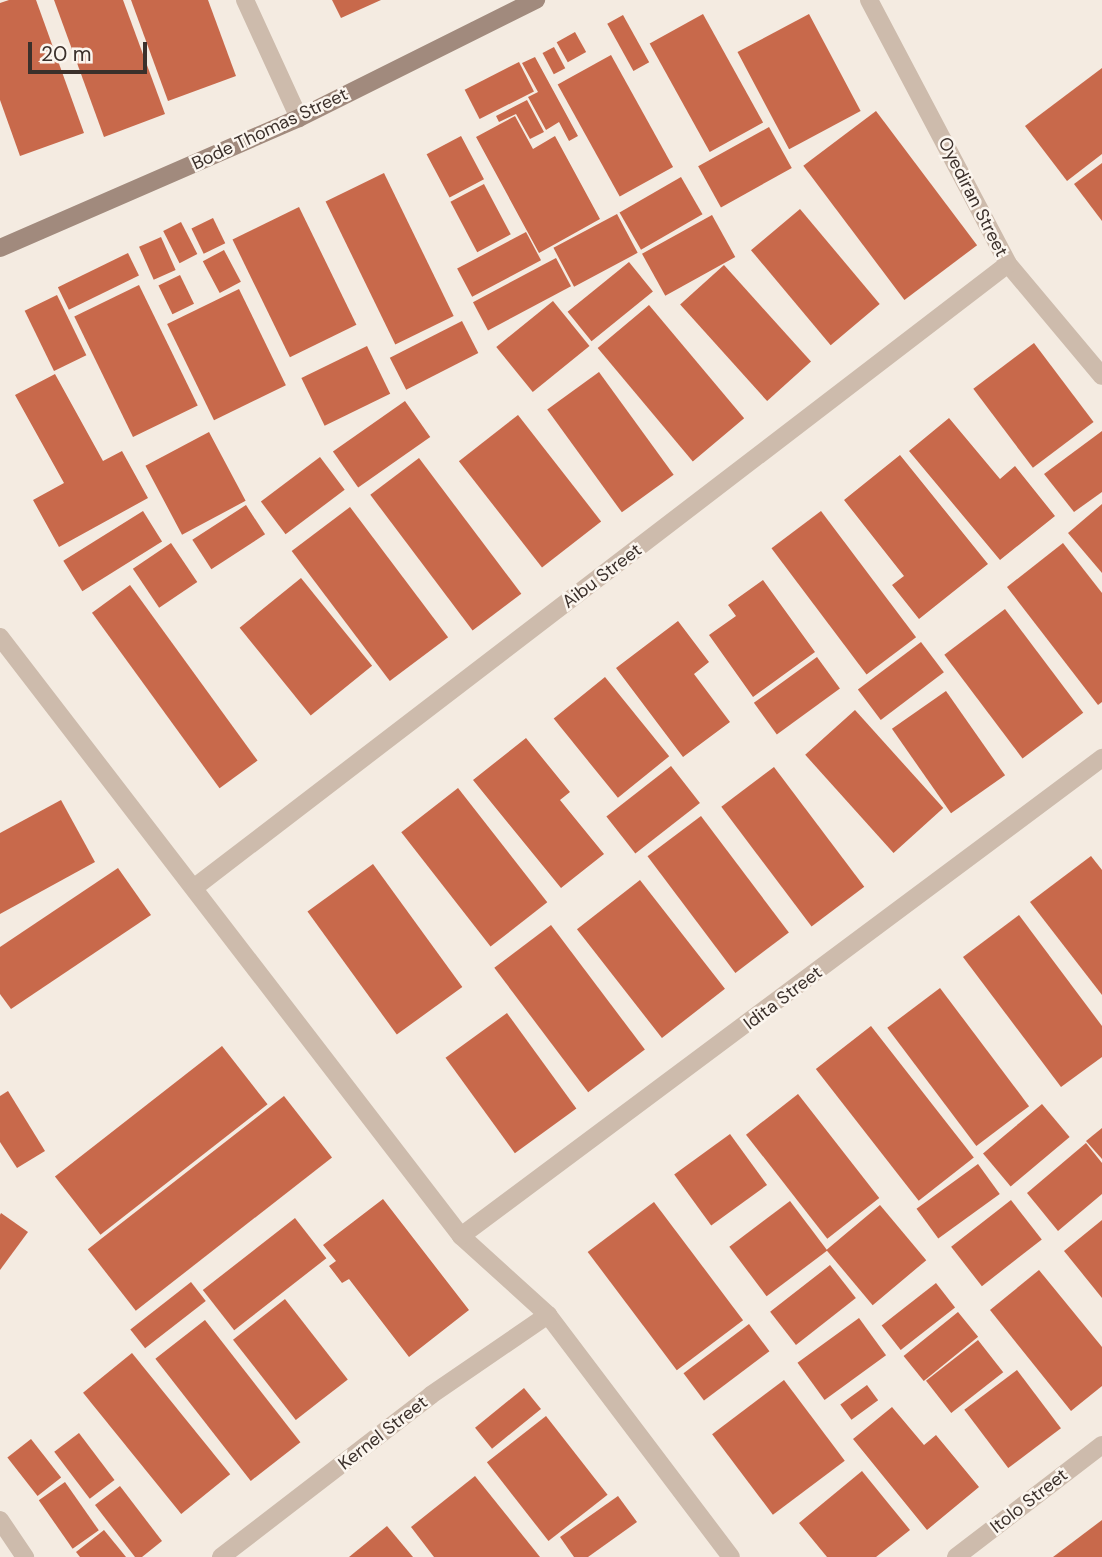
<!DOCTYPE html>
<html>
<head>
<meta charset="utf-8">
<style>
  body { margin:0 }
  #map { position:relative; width:1102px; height:1557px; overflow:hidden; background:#f4ebe1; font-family:"DM Sans",sans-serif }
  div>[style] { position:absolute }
  .building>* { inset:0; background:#c8694b; transform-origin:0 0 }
  .street>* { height:18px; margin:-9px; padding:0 9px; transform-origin:9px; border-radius:9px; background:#cdbbac }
  .secondary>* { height:18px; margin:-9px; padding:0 9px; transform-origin:9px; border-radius:9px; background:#a18a7d }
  span { translate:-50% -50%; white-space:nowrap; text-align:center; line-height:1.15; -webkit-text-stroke:5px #fbf5ee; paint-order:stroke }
  .street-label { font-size:18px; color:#3b302b }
  .scale { position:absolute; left:28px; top:42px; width:119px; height:32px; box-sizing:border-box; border:4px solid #3b302b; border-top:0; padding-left:9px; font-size:21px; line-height:24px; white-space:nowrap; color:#3b302b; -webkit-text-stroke:5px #fbf5ee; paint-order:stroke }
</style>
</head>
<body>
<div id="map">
  <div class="building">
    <i style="clip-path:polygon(9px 0,36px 0,84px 133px,20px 156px,0 100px,0 3px)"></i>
    <i style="clip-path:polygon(54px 0,123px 0,165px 114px,104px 137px)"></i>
    <i style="clip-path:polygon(131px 0,208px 0,236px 76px,168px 101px)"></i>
    <i style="clip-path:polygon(332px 0,381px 0,341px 18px)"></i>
    <i style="left:703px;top:14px;width:124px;height:61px;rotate:61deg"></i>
    <i style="left:809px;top:14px;width:110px;height:81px;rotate:62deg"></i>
    <i style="left:623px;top:15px;width:54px;height:18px;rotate:61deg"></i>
    <i style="left:575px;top:32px;width:23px;height:21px;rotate:61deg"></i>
    <i style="left:554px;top:47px;width:24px;height:13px;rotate:62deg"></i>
    <i style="left:611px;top:55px;width:128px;height:61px;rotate:61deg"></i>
    <i style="clip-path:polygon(535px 57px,578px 136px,569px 141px,559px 122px,546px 130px,528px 97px,538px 92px,522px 63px)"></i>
    <i style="left:519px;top:62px;width:33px;height:61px;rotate:63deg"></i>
    <i style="clip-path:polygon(1102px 68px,1102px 154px,1067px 181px,1025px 126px)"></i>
    <i style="clip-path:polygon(527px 100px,544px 132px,530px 139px,516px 114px,499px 122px,496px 116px)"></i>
    <i style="left:876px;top:111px;width:168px;height:91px;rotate:53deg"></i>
    <i style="clip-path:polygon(515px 116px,533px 149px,555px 136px,600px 219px,539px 253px,476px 137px)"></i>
    <i style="left:769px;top:127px;width:47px;height:81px;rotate:61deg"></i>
    <i style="left:461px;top:136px;width:49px;height:39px;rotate:62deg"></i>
    <i style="clip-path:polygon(1102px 163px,1102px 221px,1074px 184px)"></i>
    <i style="left:384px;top:173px;width:159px;height:65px;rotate:64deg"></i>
    <i style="left:681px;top:177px;width:43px;height:71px;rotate:60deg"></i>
    <i style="left:484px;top:184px;width:57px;height:38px;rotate:62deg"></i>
    <i style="left:299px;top:207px;width:131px;height:74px;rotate:64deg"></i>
    <i style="left:800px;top:209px;width:124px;height:64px;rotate:50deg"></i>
    <i style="left:617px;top:214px;width:44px;height:72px;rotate:62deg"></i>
    <i style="left:712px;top:215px;width:48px;height:80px;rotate:61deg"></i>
    <i style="left:213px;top:218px;width:28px;height:24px;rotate:64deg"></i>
    <i style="left:181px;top:222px;width:36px;height:20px;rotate:63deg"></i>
    <i style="left:526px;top:232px;width:32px;height:78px;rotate:62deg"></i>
    <i style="left:161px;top:237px;width:36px;height:24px;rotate:66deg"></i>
    <i style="left:224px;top:250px;width:36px;height:24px;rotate:62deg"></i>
    <i style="left:128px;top:253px;width:25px;height:78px;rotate:64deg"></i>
    <i style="left:556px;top:258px;width:32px;height:94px;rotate:62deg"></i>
    <i style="left:629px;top:262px;width:38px;height:79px;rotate:51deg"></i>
    <i style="left:724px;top:265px;width:130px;height:59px;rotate:48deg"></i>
    <i style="left:180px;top:275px;width:32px;height:24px;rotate:64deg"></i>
    <i style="left:139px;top:285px;width:134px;height:72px;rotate:64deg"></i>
    <i style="left:239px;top:289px;width:107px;height:80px;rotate:64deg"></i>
    <i style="left:57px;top:295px;width:67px;height:36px;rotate:64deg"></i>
    <i style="left:553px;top:301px;width:58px;height:73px;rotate:51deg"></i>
    <i style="left:649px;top:305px;width:148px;height:67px;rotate:50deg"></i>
    <i style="left:462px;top:321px;width:36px;height:81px;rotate:63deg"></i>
    <i style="left:1034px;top:343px;width:99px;height:76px;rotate:53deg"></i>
    <i style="left:367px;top:346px;width:53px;height:73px;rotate:64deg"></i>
    <i style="left:599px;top:372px;width:127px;height:64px;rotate:54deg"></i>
    <i style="clip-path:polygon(55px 374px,103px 461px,122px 451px,148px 498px,59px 547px,33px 500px,64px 483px,15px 395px)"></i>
    <i style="left:405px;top:401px;width:44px;height:88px;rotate:55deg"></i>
    <i style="left:518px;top:415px;width:135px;height:75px;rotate:52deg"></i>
    <i style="clip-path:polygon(949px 418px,1000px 479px,1015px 466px,1055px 516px,1000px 560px,909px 451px)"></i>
    <i style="clip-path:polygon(1102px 431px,1102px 492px,1074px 512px,1044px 474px)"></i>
    <i style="left:209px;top:432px;width:78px;height:72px;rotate:62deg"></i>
    <i style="clip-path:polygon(900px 455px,988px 564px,919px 619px,892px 585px,904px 576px,844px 500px)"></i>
    <i style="left:320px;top:457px;width:41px;height:74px;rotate:53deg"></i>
    <i style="left:419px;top:458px;width:170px;height:61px;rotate:53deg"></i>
    <i style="clip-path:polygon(1102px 504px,1102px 573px,1068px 533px)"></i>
    <i style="left:246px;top:505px;width:35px;height:64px;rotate:57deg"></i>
    <i style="left:350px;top:507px;width:163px;height:73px;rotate:53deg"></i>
    <i style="left:143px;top:511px;width:36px;height:94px;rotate:58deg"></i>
    <i style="left:821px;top:511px;width:158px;height:62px;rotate:53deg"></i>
    <i style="left:171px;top:543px;width:47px;height:46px;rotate:56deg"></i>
    <i style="clip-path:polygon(1063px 543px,1102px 593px,1102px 702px,1098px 705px,1007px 587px)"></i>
    <i style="left:301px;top:578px;width:113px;height:79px;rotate:51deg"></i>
    <i style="clip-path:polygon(763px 580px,815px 652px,753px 697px,709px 635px,736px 616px,728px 605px)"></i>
    <i style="left:130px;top:585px;width:217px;height:47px;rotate:54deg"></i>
    <i style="left:1005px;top:609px;width:130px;height:76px;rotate:53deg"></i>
    <i style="clip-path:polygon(678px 621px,709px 662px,694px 674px,730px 722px,683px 757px,616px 668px)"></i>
    <i style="left:921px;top:642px;width:38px;height:79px;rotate:53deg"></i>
    <i style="left:817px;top:657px;width:39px;height:78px;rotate:54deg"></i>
    <i style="left:605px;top:677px;width:102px;height:66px;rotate:51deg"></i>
    <i style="left:946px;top:691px;width:103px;height:66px;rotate:55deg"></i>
    <i style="left:855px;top:710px;width:132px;height:67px;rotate:48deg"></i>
    <i style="clip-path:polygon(526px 738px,570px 792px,560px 800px,604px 854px,561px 888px,473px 780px)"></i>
    <i style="left:671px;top:766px;width:47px;height:82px;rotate:52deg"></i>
    <i style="left:774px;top:767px;width:150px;height:66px;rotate:53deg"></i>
    <i style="left:458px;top:788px;width:145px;height:72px;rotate:52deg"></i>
    <i style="clip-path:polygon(61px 800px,95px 862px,0 914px,0 833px)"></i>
    <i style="left:701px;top:816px;width:146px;height:67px;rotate:53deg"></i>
    <i style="clip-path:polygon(1091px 856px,1102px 870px,1102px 995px,1030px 902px)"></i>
    <i style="left:373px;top:864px;width:152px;height:81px;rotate:54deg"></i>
    <i style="clip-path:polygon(118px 868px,151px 915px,11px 1009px,0 994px,0 947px)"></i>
    <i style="left:640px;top:880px;width:138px;height:80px;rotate:52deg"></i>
    <i style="clip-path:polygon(1019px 915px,1102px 1026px,1102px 1057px,1061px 1087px,963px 957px)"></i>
    <i style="left:551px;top:925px;width:156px;height:71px;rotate:53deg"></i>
    <i style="left:940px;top:988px;width:148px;height:66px;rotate:53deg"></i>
    <i style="left:507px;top:1013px;width:118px;height:76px;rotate:54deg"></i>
    <i style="left:871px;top:1026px;width:167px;height:70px;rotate:52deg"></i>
    <i style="left:222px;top:1046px;width:74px;height:212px;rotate:52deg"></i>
    <i style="clip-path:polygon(8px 1091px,45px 1151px,17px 1168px,0 1142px,0 1096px)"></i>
    <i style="left:798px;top:1094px;width:132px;height:66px;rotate:52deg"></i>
    <i style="left:284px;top:1096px;width:78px;height:249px;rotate:52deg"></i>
    <i style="left:1042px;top:1104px;width:43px;height:77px;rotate:50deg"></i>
    <i style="clip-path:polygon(1102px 1128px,1102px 1159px,1086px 1141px)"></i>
    <i style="left:730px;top:1134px;width:63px;height:69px;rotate:54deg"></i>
    <i style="clip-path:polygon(1086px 1143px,1102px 1163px,1102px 1194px,1058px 1231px,1027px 1193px)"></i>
    <i style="left:978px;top:1164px;width:37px;height:76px;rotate:54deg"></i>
    <i style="clip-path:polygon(383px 1199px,469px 1310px,409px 1357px,349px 1279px,342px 1283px,329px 1266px,336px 1261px,323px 1245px)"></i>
    <i style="left:1011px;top:1200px;width:50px;height:76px;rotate:52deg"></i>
    <i style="left:790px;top:1201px;width:62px;height:76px;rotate:53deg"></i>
    <i style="left:654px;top:1202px;width:148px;height:83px;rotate:53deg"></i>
    <i style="left:880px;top:1205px;width:72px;height:70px;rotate:50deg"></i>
    <i style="clip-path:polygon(1px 1213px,28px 1232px,0 1270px,0 1215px)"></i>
    <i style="left:295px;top:1218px;width:51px;height:117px;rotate:52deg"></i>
    <i style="clip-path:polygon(1102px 1220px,1102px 1298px,1064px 1251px)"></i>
    <i style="left:830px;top:1265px;width:42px;height:76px;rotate:52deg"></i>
    <i style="clip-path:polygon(1039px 1270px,1102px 1347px,1102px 1386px,1071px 1411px,990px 1310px)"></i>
    <i style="left:191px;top:1282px;width:24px;height:77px;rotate:52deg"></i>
    <i style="left:936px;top:1283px;width:31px;height:69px;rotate:52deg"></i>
    <i style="left:285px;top:1299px;width:102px;height:66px;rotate:52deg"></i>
    <i style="left:958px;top:1312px;width:32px;height:70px;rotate:51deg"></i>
    <i style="left:859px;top:1318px;width:46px;height:76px;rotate:54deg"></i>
    <i style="left:205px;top:1320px;width:155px;height:63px;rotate:52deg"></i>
    <i style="left:749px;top:1324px;width:34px;height:82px;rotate:53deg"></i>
    <i style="left:978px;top:1340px;width:41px;height:66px;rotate:52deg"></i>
    <i style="left:132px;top:1353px;width:156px;height:63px;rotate:51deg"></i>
    <i style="left:1017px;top:1370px;width:73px;height:66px;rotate:53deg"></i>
    <i style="left:784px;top:1380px;width:101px;height:90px;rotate:53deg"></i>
    <i style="left:867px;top:1385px;width:19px;height:33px;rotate:54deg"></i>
    <i style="left:524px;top:1388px;width:27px;height:63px;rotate:51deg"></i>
    <i style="clip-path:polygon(892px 1407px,924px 1445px,936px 1435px,979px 1487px,927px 1530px,853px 1439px)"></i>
    <i style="left:546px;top:1416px;width:100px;height:75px;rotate:52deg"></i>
    <i style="left:79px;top:1433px;width:59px;height:31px;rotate:53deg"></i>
    <i style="left:31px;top:1439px;width:49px;height:30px;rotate:52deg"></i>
    <i style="clip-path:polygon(862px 1471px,910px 1530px,876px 1557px,827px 1557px,799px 1523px)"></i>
    <i style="clip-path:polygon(475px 1476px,540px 1557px,434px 1557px,411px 1527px)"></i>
    <i style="left:65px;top:1482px;width:59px;height:32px;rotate:55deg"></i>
    <i style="clip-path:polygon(120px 1486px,162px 1541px,142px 1557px,135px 1557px,95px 1505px)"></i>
    <i style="clip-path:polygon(618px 1496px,637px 1522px,588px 1557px,574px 1557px,560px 1537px)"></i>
    <i style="clip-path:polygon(1102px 1520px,1102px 1557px,1053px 1557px)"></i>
    <i style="clip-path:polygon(387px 1526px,413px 1557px,349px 1557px)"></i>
    <i style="clip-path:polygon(104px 1530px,126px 1557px,80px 1557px,76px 1552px)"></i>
  </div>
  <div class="street">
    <i style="left:245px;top:0;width:130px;rotate:65.4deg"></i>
    <i style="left:869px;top:0;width:298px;rotate:62.2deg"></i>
    <i style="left:1008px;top:264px;width:146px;rotate:50deg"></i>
    <i style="left:0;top:637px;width:756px;rotate:52.42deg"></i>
    <i style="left:461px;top:1236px;width:118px;rotate:42.2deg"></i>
    <i style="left:548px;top:1315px;width:303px;rotate:52.9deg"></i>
    <i style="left:195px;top:887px;width:1024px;rotate:-37.46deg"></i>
    <i style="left:461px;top:1236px;width:800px;rotate:-36.71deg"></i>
    <i style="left:0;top:1520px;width:45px;rotate:56deg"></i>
    <i style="left:221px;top:1557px;width:265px;rotate:-37.6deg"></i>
    <i style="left:431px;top:1395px;width:142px;rotate:-34.4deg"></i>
    <i style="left:956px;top:1557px;width:184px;rotate:-37.5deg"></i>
  </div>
  <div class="secondary">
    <i style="left:0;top:248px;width:326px;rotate:-23.5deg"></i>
    <i style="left:299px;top:118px;width:265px;rotate:-26.5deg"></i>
  </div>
  <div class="street-label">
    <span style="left:270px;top:129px;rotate:-25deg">Bode Thomas Street</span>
    <span style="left:973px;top:197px;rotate:63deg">Oyediran Street</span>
    <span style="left:602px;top:576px;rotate:-37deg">Aibu Street</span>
    <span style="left:783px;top:998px;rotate:-37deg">Idita Street</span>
    <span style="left:383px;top:1433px;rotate:-38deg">Kernel Street</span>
    <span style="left:1029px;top:1501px;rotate:-38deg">Itolo Street</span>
  </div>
  <div class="scale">20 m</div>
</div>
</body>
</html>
